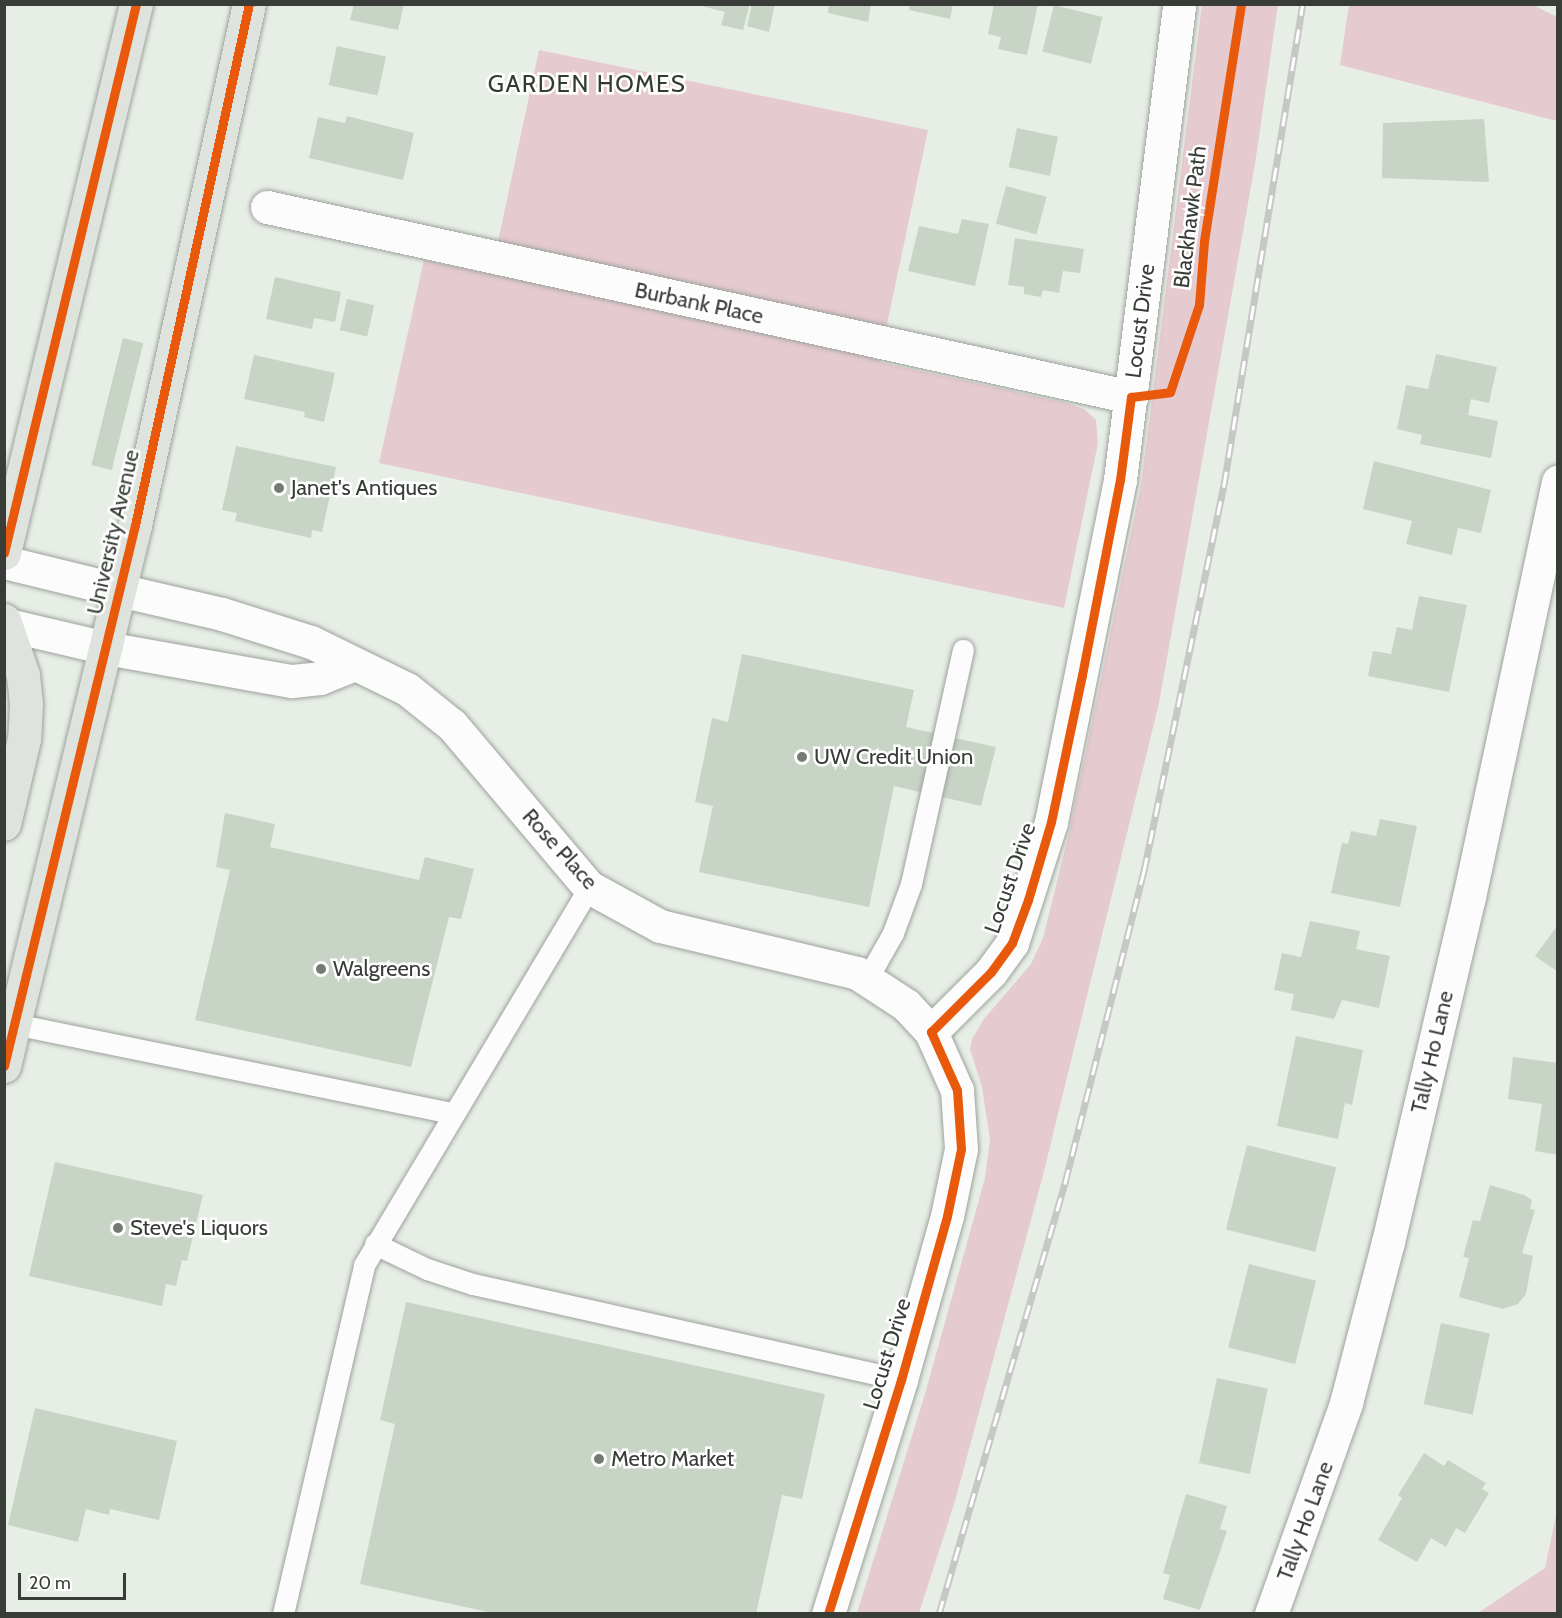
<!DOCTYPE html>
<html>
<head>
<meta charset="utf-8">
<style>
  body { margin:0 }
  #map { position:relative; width:1562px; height:1618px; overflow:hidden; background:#e7eee6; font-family:Cabin,sans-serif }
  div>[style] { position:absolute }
  .green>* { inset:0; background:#e5cacf }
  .building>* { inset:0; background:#c8d4c6; transform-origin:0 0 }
  .roads { filter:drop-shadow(0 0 2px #9da29c) drop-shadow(0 0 2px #9da29c) }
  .service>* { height:21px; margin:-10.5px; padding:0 10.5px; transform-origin:10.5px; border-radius:10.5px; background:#fbfcfb }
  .minor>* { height:33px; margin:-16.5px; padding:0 16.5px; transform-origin:16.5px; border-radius:16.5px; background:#fbfcfb }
  .secondary>* { height:33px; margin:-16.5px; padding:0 16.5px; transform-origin:16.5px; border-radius:16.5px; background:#fbfcfb }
  .primary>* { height:33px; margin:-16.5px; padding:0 16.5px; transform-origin:16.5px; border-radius:16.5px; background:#dee4dd }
  .rail>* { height:7px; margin-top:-3.5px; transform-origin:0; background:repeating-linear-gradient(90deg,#fff 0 14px,#c6c8c5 0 28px); box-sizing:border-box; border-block:2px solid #c6c8c5 }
  .cycleway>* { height:9px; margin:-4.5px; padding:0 4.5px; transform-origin:4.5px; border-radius:4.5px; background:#e8590c }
  .dots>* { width:16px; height:16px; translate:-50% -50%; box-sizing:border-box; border:3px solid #fff; border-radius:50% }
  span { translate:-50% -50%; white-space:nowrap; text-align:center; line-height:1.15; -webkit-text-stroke:5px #fff; paint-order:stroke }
  .street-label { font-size:22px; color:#383d37 }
  .poi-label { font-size:22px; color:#383d37 }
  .left { translate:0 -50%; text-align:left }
  .neighbourhood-label { font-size:24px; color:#323c30; letter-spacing:1.5px }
  .frame { position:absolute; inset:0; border:6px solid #383d37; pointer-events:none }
  .scale { position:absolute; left:18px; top:1573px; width:108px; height:27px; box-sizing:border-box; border:3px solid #383d37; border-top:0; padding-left:8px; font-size:18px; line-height:21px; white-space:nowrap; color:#383d37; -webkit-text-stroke:4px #fff; paint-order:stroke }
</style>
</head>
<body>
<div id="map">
  <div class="green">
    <i style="clip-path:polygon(1202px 5px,1278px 5px,1255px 164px,1159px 703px,1042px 1179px,955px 1501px,919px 1613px,857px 1613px,925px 1394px,985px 1178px,990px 1140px,982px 1087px,970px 1049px,972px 1039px,984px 1019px,1031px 964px,1043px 938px,1069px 833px,1141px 485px)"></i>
    <i style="clip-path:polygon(1349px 5px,1533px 5px,1557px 17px,1557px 121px,1340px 65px)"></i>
    <i style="clip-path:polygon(539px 50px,928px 130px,879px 362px,1067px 403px,1084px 409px,1096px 420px,1098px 443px,1064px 608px,379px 463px,424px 260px,491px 274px)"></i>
    <i style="clip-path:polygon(1557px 1511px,1557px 1613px,1478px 1613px,1545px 1568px)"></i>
  </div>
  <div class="building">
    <i style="clip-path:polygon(354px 4px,404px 4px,398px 30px,350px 20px)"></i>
    <i style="clip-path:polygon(694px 4px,750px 4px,743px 30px,721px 25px,725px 12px)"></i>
    <i style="clip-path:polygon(752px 4px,775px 4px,769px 32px,747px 26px)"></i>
    <i style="clip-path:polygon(829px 4px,871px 4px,868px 22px,828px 13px)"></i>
    <i style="clip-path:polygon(910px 4px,953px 4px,950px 19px,909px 10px)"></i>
    <i style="clip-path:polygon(994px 4px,1038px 4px,1027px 55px,998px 49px,1001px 37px,988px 34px)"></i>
    <i style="left:1054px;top:5px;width:50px;height:48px;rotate:14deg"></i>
    <i style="left:337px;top:46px;width:50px;height:40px;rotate:12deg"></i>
    <i style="clip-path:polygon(347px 116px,414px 133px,403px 180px,309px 158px,318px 117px,345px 123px)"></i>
    <i style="clip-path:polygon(1484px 119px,1489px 182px,1382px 178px,1383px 123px)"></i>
    <i style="left:1017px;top:128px;width:42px;height:40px;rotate:12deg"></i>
    <i style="left:1006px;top:186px;width:42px;height:39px;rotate:15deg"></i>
    <i style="clip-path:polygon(962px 219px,989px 224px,975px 286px,908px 271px,919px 226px,958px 234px)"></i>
    <i style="clip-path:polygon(1015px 238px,1084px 249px,1080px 273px,1063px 271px,1059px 293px,1043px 290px,1041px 297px,1024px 294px,1024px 287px,1008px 285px)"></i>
    <i style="clip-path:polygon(275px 277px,341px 292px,335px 322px,314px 318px,312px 329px,266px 319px)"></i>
    <i style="left:347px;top:299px;width:28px;height:32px;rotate:13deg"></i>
    <i style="left:123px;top:338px;width:21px;height:131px;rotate:14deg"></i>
    <i style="clip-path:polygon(1436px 354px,1497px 367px,1489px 403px,1471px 399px,1468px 415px,1498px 421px,1491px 458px,1420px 444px,1422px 435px,1397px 429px,1406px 385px,1428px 389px)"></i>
    <i style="clip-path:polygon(254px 355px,335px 373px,324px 422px,304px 417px,305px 412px,244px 399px)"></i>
    <i style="clip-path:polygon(236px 446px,336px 467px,322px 532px,312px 530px,311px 538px,235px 521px,237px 513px,222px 510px)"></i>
    <i style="clip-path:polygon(1374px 461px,1491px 490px,1481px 533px,1458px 528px,1452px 555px,1406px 544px,1412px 521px,1363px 509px)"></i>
    <i style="clip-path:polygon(1419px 596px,1467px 605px,1449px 692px,1368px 676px,1373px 651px,1391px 654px,1397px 627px,1412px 630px)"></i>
    <i style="clip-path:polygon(742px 654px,914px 690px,906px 727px,996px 747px,981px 806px,894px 786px,869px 907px,699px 872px,713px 806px,695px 802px,712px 718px,728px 722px)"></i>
    <i style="clip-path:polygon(225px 813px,275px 824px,270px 847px,419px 880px,425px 857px,474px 869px,461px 919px,449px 917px,411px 1067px,195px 1020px,230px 870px,216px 867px)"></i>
    <i style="clip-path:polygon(1380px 819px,1417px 826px,1400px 907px,1331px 893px,1342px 843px,1348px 844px,1351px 831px,1376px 836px)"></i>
    <i style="clip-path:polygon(1310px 921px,1360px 931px,1356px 949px,1390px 956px,1379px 1008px,1342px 1000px,1334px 1019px,1291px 1010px,1294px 994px,1274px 990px,1282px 953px,1301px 957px)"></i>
    <i style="clip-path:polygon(1558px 925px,1558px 972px,1535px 956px)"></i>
    <i style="clip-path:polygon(1296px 1036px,1363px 1050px,1352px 1105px,1345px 1103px,1338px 1139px,1277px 1126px)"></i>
    <i style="clip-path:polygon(1513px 1057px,1558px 1063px,1558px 1155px,1535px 1151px,1542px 1104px,1508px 1099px)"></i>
    <i style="left:1247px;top:1145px;width:92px;height:87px;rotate:14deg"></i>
    <i style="clip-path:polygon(55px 1162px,203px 1195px,187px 1261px,182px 1260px,176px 1286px,166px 1284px,162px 1306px,29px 1276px)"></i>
    <i style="clip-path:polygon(1490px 1185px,1524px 1195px,1532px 1200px,1530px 1209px,1535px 1210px,1522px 1253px,1533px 1256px,1526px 1294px,1518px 1304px,1503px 1309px,1459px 1297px,1469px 1258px,1463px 1257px,1473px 1220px,1480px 1221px)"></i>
    <i style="left:1249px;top:1264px;width:69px;height:86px;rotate:14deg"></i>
    <i style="clip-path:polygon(406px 1302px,825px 1394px,802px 1499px,782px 1495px,756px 1614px,497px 1614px,360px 1584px,395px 1424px,380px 1420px)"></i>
    <i style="left:1441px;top:1323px;width:50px;height:83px;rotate:12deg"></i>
    <i style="left:1217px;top:1378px;width:52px;height:87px;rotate:12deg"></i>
    <i style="clip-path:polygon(35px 1408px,177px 1441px,159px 1520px,110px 1509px,109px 1515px,86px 1509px,78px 1542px,8px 1525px)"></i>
    <i style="clip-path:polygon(1424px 1453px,1444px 1466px,1448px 1460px,1486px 1483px,1482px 1489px,1489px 1493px,1465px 1533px,1456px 1528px,1446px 1547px,1431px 1538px,1417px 1562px,1378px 1540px,1402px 1498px,1398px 1495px)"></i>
    <i style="clip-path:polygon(1186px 1494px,1227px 1506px,1220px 1529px,1227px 1531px,1200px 1610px,1163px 1599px,1170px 1575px,1163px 1573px)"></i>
  </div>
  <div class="roads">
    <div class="service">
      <i style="left:867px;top:979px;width:53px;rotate:-60.5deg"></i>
      <i style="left:893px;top:933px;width:52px;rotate:-69.8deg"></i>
      <i style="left:911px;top:884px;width:240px;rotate:-77.5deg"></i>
      <i style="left:14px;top:1024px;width:446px;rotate:11.5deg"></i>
      <i style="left:375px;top:1244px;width:58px;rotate:25.7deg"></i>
      <i style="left:427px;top:1269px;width:48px;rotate:18.1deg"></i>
      <i style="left:473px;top:1284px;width:439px;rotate:12.6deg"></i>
      <i style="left:283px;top:1614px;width:358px;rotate:-76.9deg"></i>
      <i style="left:364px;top:1265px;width:440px;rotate:-59.2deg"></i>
    </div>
    <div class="minor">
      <i style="left:267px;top:207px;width:885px;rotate:12.4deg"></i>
      <i style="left:119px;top:590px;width:106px;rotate:13.1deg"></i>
      <i style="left:222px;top:614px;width:93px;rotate:17.5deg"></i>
      <i style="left:311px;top:642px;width:107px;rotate:26.1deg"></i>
      <i style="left:407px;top:689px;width:58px;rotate:38.7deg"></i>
      <i style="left:452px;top:725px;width:212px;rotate:49.8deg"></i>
      <i style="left:589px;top:887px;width:81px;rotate:28.8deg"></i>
      <i style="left:660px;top:926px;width:203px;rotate:13.4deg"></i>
      <i style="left:857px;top:973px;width:59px;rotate:33.1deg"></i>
      <i style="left:906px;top:1005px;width:37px;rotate:47deg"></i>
      <i style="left:931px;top:1032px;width:64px;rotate:65.9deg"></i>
      <i style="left:957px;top:1090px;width:59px;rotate:86.1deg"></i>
      <i style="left:961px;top:1149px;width:68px;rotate:101.8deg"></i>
      <i style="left:947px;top:1216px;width:170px;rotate:105.7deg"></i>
      <i style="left:901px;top:1380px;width:245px;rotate:107.3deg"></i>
      <i style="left:106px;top:648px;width:189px;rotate:10.1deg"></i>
      <i style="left:292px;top:681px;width:28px;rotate:-6deg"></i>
      <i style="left:320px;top:678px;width:35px;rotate:-22deg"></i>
      <i style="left:931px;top:1032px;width:85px;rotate:-45deg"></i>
      <i style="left:991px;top:972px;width:36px;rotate:-54deg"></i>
      <i style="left:1012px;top:943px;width:127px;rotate:-72.1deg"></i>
      <i style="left:1051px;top:822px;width:349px;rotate:-78.6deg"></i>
      <i style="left:1120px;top:480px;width:480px;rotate:-82.9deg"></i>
      <i style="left:1271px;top:1614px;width:224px;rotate:-70.4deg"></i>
      <i style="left:1346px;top:1403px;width:166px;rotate:-75.4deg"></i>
      <i style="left:1388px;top:1242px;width:354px;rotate:-76.8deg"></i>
      <i style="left:1469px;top:897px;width:425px;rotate:-77.9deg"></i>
    </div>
    <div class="secondary">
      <i style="left:4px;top:562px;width:118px;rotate:13.7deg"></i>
      <i style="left:4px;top:624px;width:105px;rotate:13.2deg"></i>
    </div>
    <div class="primary">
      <i style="left:4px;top:553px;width:565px;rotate:-76.48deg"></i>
      <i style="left:4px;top:620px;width:58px;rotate:70.9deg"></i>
      <i style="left:23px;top:675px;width:29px;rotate:84deg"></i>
      <i style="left:26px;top:704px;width:35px;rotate:93deg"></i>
      <i style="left:24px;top:739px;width:87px;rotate:103.2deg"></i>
      <i style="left:4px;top:1066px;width:557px;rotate:-76.39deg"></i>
      <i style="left:135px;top:525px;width:533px;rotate:-77.66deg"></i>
    </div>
  </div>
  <div class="rail">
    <i style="left:939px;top:1614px;width:449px;rotate:-73.7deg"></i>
    <i style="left:1065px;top:1183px;width:322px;rotate:-75.8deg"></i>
    <i style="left:1144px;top:871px;width:394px;rotate:-78.3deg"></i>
    <i style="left:1224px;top:485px;width:487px;rotate:-80.7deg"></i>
  </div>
  <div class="cycleway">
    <i style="left:4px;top:553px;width:565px;rotate:-76.48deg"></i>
    <i style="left:4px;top:1066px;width:557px;rotate:-76.39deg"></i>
    <i style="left:135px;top:525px;width:533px;rotate:-77.66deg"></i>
    <i style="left:828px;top:1614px;width:245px;rotate:-72.7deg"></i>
    <i style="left:901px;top:1380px;width:170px;rotate:-74.3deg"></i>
    <i style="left:947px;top:1216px;width:68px;rotate:-78.2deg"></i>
    <i style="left:961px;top:1149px;width:59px;rotate:-93.9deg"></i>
    <i style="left:957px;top:1090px;width:64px;rotate:-114.1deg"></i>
    <i style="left:931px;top:1032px;width:85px;rotate:-45deg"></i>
    <i style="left:991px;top:972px;width:36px;rotate:-54deg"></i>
    <i style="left:1012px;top:943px;width:46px;rotate:-69.6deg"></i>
    <i style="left:1028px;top:900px;width:81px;rotate:-73.6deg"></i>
    <i style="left:1051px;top:822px;width:150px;rotate:-78.1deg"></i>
    <i style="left:1082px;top:675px;width:199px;rotate:-79deg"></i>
    <i style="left:1120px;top:480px;width:84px;rotate:-82.5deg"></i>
    <i style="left:1131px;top:397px;width:39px;rotate:-7deg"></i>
    <i style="left:1170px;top:392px;width:92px;rotate:-71.6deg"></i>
    <i style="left:1199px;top:305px;width:64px;rotate:-85.5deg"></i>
    <i style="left:1204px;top:241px;width:240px;rotate:-81.1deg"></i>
  </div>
  <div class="dots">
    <i style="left:279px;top:488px;background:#757b74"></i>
    <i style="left:802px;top:757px;background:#757b74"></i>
    <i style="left:321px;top:969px;background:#757b74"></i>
    <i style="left:118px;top:1228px;background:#757b74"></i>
    <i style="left:599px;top:1459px;background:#757b74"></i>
  </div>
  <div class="street-label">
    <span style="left:1190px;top:217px;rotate:-83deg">Blackhawk Path</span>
    <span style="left:699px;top:303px;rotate:12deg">Burbank Place</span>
    <span style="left:1140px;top:321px;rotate:-83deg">Locust Drive</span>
    <span style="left:113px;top:532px;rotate:-77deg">University Avenue</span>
    <span style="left:560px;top:849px;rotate:48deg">Rose Place</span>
    <span style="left:1010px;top:878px;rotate:-71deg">Locust Drive</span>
    <span style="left:1432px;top:1052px;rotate:-77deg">Tally Ho Lane</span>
    <span style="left:887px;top:1354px;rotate:-73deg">Locust Drive</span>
    <span style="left:1305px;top:1521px;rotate:-70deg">Tally Ho Lane</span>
  </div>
  <div class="poi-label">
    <span class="left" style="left:291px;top:488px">Janet's Antiques</span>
    <span class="left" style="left:814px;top:757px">UW Credit Union</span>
    <span class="left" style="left:333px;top:969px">Walgreens</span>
    <span class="left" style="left:130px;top:1228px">Steve's Liquors</span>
    <span class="left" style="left:611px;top:1459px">Metro Market</span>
  </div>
  <div class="neighbourhood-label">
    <span style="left:587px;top:84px">GARDEN HOMES</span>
  </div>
  <div class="frame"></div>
  <div class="scale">20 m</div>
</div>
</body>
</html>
